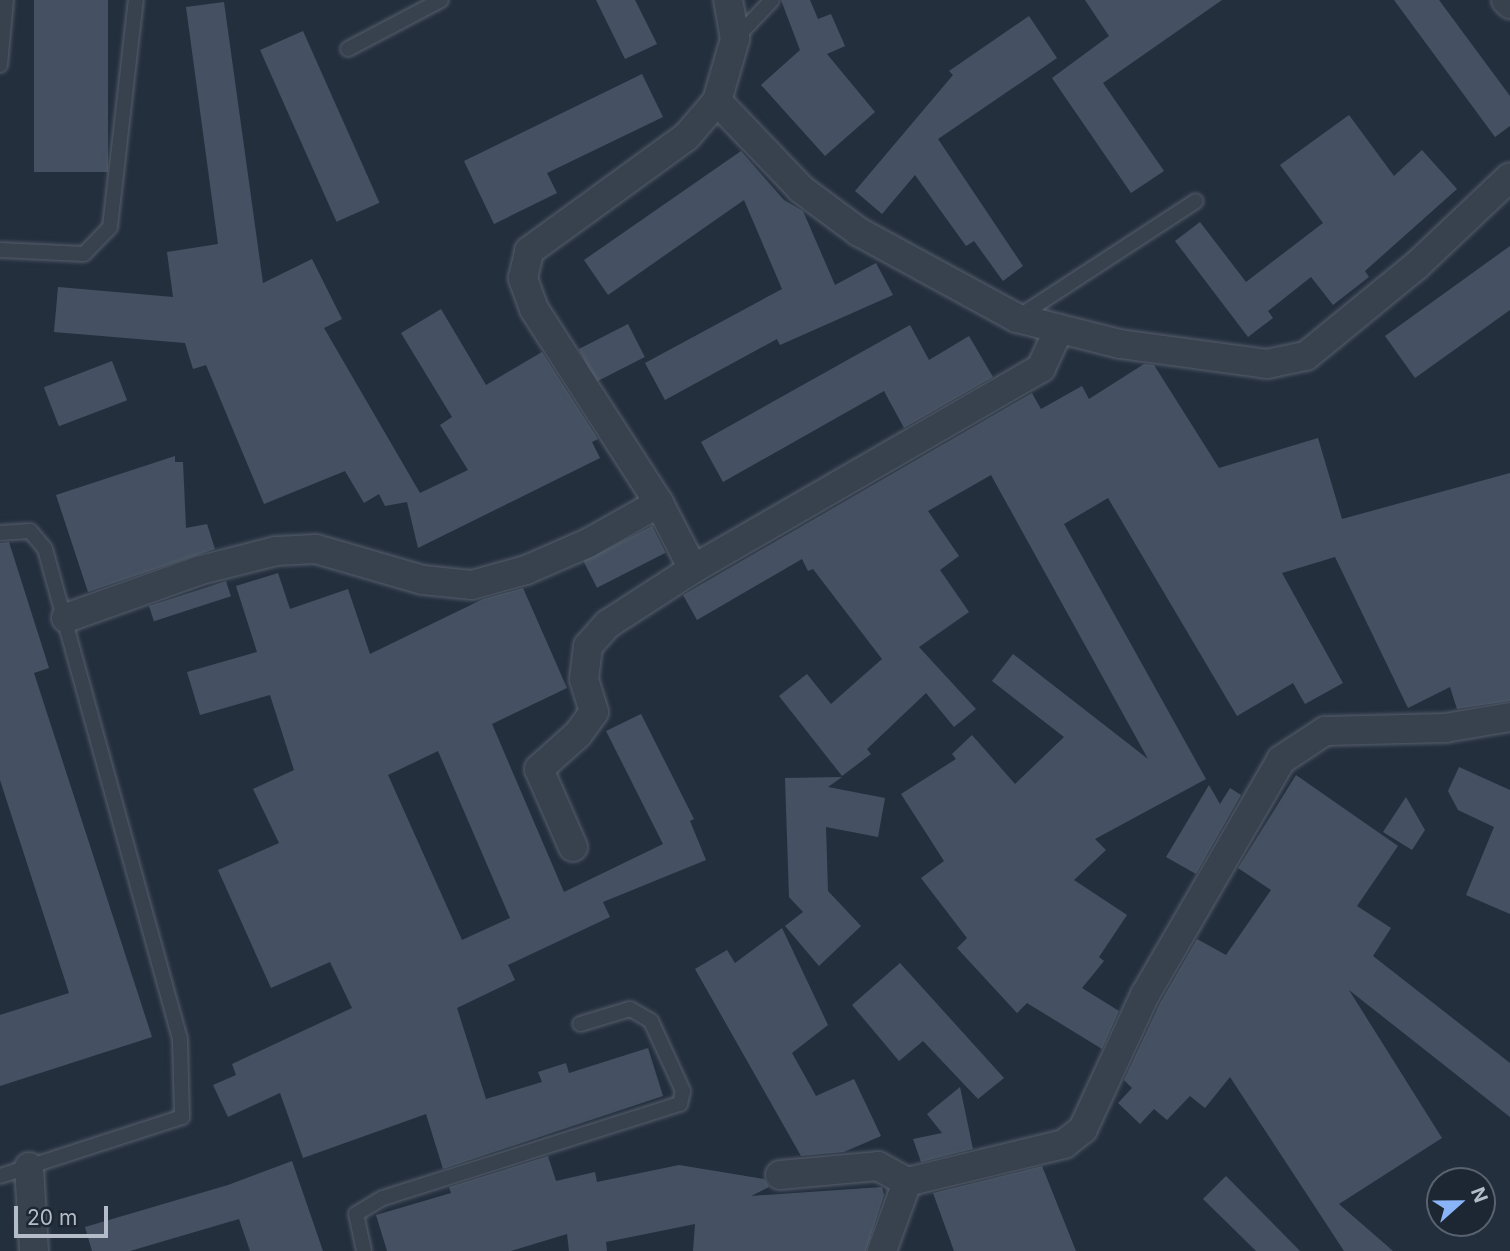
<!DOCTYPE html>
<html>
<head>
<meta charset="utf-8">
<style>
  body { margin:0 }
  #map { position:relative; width:1510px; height:1251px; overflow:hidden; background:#242f3e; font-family:Inter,sans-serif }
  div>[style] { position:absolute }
  .building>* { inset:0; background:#455162; transform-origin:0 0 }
  .roads { filter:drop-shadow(0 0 2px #565f6c) drop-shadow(0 0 2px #565f6c) }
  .lane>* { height:14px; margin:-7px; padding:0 7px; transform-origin:7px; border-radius:7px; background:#38414e }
  .street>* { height:28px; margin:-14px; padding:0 14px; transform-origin:14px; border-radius:14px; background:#38414e }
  span { translate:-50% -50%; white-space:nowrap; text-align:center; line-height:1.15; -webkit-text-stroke:6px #1d2633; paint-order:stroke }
  .north { position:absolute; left:1426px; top:1167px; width:70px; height:70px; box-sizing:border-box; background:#1d2633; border:2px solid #59626f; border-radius:50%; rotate:69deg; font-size:19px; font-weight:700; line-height:28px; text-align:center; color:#b4bcc9 }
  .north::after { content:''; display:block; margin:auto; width:24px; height:32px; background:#8ab4f8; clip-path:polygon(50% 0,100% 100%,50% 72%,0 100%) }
  .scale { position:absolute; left:14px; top:1206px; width:94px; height:32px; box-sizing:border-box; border:4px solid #b4bcc9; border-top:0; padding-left:9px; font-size:21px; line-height:24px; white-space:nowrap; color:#b4bcc9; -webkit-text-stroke:5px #1d2633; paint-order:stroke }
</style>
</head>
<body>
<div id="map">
  <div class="building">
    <i style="left:34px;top:0;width:74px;height:172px"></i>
    <i style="clip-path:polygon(596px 0,635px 0,657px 44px,625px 59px)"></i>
    <i style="clip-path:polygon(781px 0,810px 0,818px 19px,831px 14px,845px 46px,827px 54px,875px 112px,825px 156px,761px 85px,800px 50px)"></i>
    <i style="clip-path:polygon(1085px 0,1222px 0,1103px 83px,1164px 171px,1131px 193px,1052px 78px,1109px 36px)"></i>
    <i style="clip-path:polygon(1394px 0,1439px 0,1510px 96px,1510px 126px,1495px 137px)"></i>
    <i style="clip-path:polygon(224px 2px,263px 283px,312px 259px,342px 319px,324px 328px,420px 493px,468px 470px,440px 425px,452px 417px,401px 333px,441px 309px,486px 385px,542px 352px,598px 439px,592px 442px,600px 458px,418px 548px,407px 502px,385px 506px,379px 494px,364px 503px,345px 471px,264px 504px,206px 365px,193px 369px,185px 343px,54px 332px,58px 287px,173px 297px,167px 252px,218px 244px,186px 7px)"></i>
    <i style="clip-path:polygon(1029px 16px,1057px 58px,938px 139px,1023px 266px,1003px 281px,974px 241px,966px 246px,915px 175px,882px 214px,855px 191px,953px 75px,949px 71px)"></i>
    <i style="left:303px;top:31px;width:188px;height:47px;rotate:66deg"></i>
    <i style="clip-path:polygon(642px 74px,663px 117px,547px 173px,557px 193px,494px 224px,464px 161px)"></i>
    <i style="clip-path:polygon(1349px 115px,1394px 176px,1422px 150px,1457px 189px,1365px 271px,1369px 277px,1333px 305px,1311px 277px,1268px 311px,1273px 318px,1248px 337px,1175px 241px,1200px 222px,1246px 282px,1323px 223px,1280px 165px)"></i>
    <i style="clip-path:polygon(741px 151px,784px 200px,803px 211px,835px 285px,876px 263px,893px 295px,780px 345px,777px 339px,665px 400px,645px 363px,782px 289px,744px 200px,608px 295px,584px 260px)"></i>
    <i style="clip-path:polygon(1510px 246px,1510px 310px,1415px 378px,1385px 336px)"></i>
    <i style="left:628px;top:324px;width:37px;height:55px;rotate:63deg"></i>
    <i style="clip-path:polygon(910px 325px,929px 360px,969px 336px,993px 377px,904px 428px,884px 391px,723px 482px,701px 442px)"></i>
    <i style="left:112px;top:361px;width:42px;height:73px;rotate:69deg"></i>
    <i style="clip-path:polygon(1144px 364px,1154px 365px,1219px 468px,1318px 438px,1342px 519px,1510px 473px,1510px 701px,1457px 709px,1450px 687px,1408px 708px,1335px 557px,1282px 573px,1343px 683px,1305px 704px,1293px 683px,1237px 716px,1108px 498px,1064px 524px,1206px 779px,1095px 839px,1106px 850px,1074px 880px,1127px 915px,1099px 957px,1104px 961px,1082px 988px,1119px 1011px,1102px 1049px,1027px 1003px,1017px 1013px,957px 948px,967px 938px,921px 878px,944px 861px,901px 794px,956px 759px,952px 754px,972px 735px,1015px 784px,1064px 737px,992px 681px,1013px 654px,1148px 759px,991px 475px,928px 511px,959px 556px,940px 570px,969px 612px,919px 647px,976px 709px,954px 727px,926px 693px,867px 749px,871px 754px,842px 776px,779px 696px,807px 674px,831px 704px,882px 659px,813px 569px,808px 571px,802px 559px,697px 620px,683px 595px,1032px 393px,1041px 409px,1082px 386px,1089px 399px)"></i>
    <i style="clip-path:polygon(175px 456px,175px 462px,183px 462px,186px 528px,207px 524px,215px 549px,88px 592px,56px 495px)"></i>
    <i style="left:652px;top:526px;width:30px;height:77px;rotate:63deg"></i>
    <i style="clip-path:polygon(9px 542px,49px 668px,34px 673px,152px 1037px,0 1086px,0 1015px,69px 993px,0 780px,0 543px)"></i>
    <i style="clip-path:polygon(evenodd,278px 573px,290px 609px,348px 589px,370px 654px,483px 599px,523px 588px,567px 688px,492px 724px,564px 892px,663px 844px,606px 731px,641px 714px,694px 819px,690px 821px,706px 860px,603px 902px,610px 917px,508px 965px,515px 980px,457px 1008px,486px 1099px,542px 1082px,538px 1072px,566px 1063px,569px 1073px,648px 1048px,663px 1096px,443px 1169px,426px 1114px,303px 1158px,280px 1093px,228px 1117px,213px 1085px,236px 1075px,232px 1064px,352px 1008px,330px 962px,271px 988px,218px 870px,279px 843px,253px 789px,294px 770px,270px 695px,200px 715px,187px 672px,257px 652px,236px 586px,278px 573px,438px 751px,510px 918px,462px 940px,388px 775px,438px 751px)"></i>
    <i style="left:226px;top:581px;width:16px;height:81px;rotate:72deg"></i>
    <i style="clip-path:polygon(1459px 767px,1510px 790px,1510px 914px,1466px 895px,1494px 827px,1458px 810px,1448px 791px)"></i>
    <i style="clip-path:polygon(1296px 775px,1398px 846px,1357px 906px,1391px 928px,1373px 956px,1510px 1063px,1510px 1117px,1349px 990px,1442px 1138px,1339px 1204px,1393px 1251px,1344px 1251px,1230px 1077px,1205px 1108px,1190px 1096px,1167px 1120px,1154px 1109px,1140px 1124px,1118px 1103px,1132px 1088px,1124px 1080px,1160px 1003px,1197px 939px,1226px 955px,1271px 890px,1238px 868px)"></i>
    <i style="clip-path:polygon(842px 777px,828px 787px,885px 798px,878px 837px,826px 827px,828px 891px,861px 926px,819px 966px,785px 926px,803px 912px,789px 897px,785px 778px)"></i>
    <i style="clip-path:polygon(1209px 785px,1220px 804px,1230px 788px,1241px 795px,1196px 874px,1166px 857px)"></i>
    <i style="clip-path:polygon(1406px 797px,1425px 830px,1412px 850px,1383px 832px)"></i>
    <i style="clip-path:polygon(782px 928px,828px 1025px,792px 1053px,816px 1096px,854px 1079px,881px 1136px,844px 1152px,801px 1156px,695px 969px,727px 950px,735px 963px)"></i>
    <i style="clip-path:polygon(900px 963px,1004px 1078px,978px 1099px,923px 1041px,899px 1061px,852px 1005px)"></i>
    <i style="clip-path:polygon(960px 1087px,973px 1149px,921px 1162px,913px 1139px,942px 1133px,927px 1114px)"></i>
    <i style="clip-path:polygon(548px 1156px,556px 1181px,595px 1172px,597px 1182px,679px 1165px,764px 1179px,769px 1187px,751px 1196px,882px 1187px,884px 1195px,866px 1251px,693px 1251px,695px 1224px,606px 1242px,607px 1251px,569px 1251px,567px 1234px,511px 1251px,387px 1251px,376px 1215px,451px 1193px,449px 1187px)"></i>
    <i style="clip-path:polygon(292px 1161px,323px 1251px,250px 1251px,239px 1219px,130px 1251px,92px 1251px,85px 1227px,228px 1185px)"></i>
    <i style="clip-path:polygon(1042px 1166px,1076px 1251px,954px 1251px,933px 1193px)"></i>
    <i style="clip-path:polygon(1226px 1176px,1300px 1251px,1256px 1251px,1203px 1199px)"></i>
  </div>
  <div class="roads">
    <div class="lane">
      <i style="left:736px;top:38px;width:52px;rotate:-46.5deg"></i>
      <i style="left:348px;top:49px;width:105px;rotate:-27.8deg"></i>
      <i style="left:0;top:65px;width:65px;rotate:-84.7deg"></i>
      <i style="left:0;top:250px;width:84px;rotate:2.7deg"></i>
      <i style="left:84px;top:254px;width:37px;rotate:-46deg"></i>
      <i style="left:110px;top:227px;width:228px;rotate:-83.5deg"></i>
      <i style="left:1018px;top:317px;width:212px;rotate:-33.1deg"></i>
      <i style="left:0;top:533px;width:30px;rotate:-4deg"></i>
      <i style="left:30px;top:531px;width:23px;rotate:50deg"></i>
      <i style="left:45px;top:549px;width:508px;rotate:74.6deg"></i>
      <i style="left:180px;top:1039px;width:78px;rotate:88.5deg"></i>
      <i style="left:182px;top:1117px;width:191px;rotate:162deg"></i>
      <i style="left:364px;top:1251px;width:38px;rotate:-102deg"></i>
      <i style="left:356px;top:1214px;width:31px;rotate:-31deg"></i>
      <i style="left:383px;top:1198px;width:312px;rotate:-17.6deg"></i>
      <i style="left:680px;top:1104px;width:13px;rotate:-77deg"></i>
      <i style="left:683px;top:1091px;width:77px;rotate:-114.6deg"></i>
      <i style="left:651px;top:1021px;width:24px;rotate:-150deg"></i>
      <i style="left:630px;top:1009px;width:52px;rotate:163.3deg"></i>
    </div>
    <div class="street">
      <i style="left:1506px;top:0;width:6px;rotate:45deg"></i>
      <i style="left:717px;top:101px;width:122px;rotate:46.3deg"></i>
      <i style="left:801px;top:189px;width:72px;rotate:36.6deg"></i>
      <i style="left:859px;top:232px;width:180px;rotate:28.6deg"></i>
      <i style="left:1017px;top:318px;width:106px;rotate:14.2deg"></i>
      <i style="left:1120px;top:344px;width:148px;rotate:7.7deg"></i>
      <i style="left:1267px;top:364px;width:40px;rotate:-12deg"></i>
      <i style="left:1306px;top:356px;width:142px;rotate:-39.3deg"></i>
      <i style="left:1416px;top:266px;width:129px;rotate:-43.4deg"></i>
      <i style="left:693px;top:569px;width:74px;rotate:-117.3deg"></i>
      <i style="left:659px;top:503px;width:231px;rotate:-122.8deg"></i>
      <i style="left:534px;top:309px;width:33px;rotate:-110deg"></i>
      <i style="left:523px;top:278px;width:28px;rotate:-77deg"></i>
      <i style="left:529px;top:251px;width:195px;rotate:-36deg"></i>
      <i style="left:687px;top:136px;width:46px;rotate:-49.4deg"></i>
      <i style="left:717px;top:101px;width:65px;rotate:-73.8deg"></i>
      <i style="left:735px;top:39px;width:40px;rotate:-100deg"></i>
      <i style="left:66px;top:618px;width:143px;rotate:-19.6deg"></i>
      <i style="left:201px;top:570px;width:77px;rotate:-14.2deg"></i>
      <i style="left:276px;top:551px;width:40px;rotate:-2.9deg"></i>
      <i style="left:316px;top:549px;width:111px;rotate:16.2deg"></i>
      <i style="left:423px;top:580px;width:49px;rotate:5.8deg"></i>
      <i style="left:472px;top:585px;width:56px;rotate:-15.5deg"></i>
      <i style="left:526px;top:570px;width:68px;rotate:-23.5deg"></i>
      <i style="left:588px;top:543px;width:81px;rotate:-29.4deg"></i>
      <i style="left:573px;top:847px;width:85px;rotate:-113.6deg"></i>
      <i style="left:539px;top:769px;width:52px;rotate:-41.9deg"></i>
      <i style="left:578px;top:734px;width:27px;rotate:-54deg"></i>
      <i style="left:594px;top:712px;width:34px;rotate:-107deg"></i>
      <i style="left:584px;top:679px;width:33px;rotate:-83deg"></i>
      <i style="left:588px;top:646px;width:30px;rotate:-48deg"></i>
      <i style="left:608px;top:624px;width:101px;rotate:-32.9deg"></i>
      <i style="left:693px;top:569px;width:402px;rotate:-30deg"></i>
      <i style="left:1041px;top:368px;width:43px;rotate:-65.2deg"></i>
      <i style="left:29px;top:1167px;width:84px;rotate:86.6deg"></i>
      <i style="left:780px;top:1175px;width:98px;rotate:-5.2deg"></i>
      <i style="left:878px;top:1166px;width:33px;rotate:29deg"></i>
      <i style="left:907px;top:1182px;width:162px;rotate:-13.6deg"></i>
      <i style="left:1064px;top:1144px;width:24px;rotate:-38deg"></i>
      <i style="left:1083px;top:1129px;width:148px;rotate:-65.2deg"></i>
      <i style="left:1145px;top:995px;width:272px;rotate:-59.9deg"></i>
      <i style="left:1281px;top:760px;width:53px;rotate:-33.4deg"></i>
      <i style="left:1325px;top:731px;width:120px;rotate:-1.4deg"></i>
      <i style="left:1445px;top:728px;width:66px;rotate:-9.6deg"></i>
      <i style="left:882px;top:1251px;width:73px;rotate:-70.1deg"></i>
    </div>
  </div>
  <div class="north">N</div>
  <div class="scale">20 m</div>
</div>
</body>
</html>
